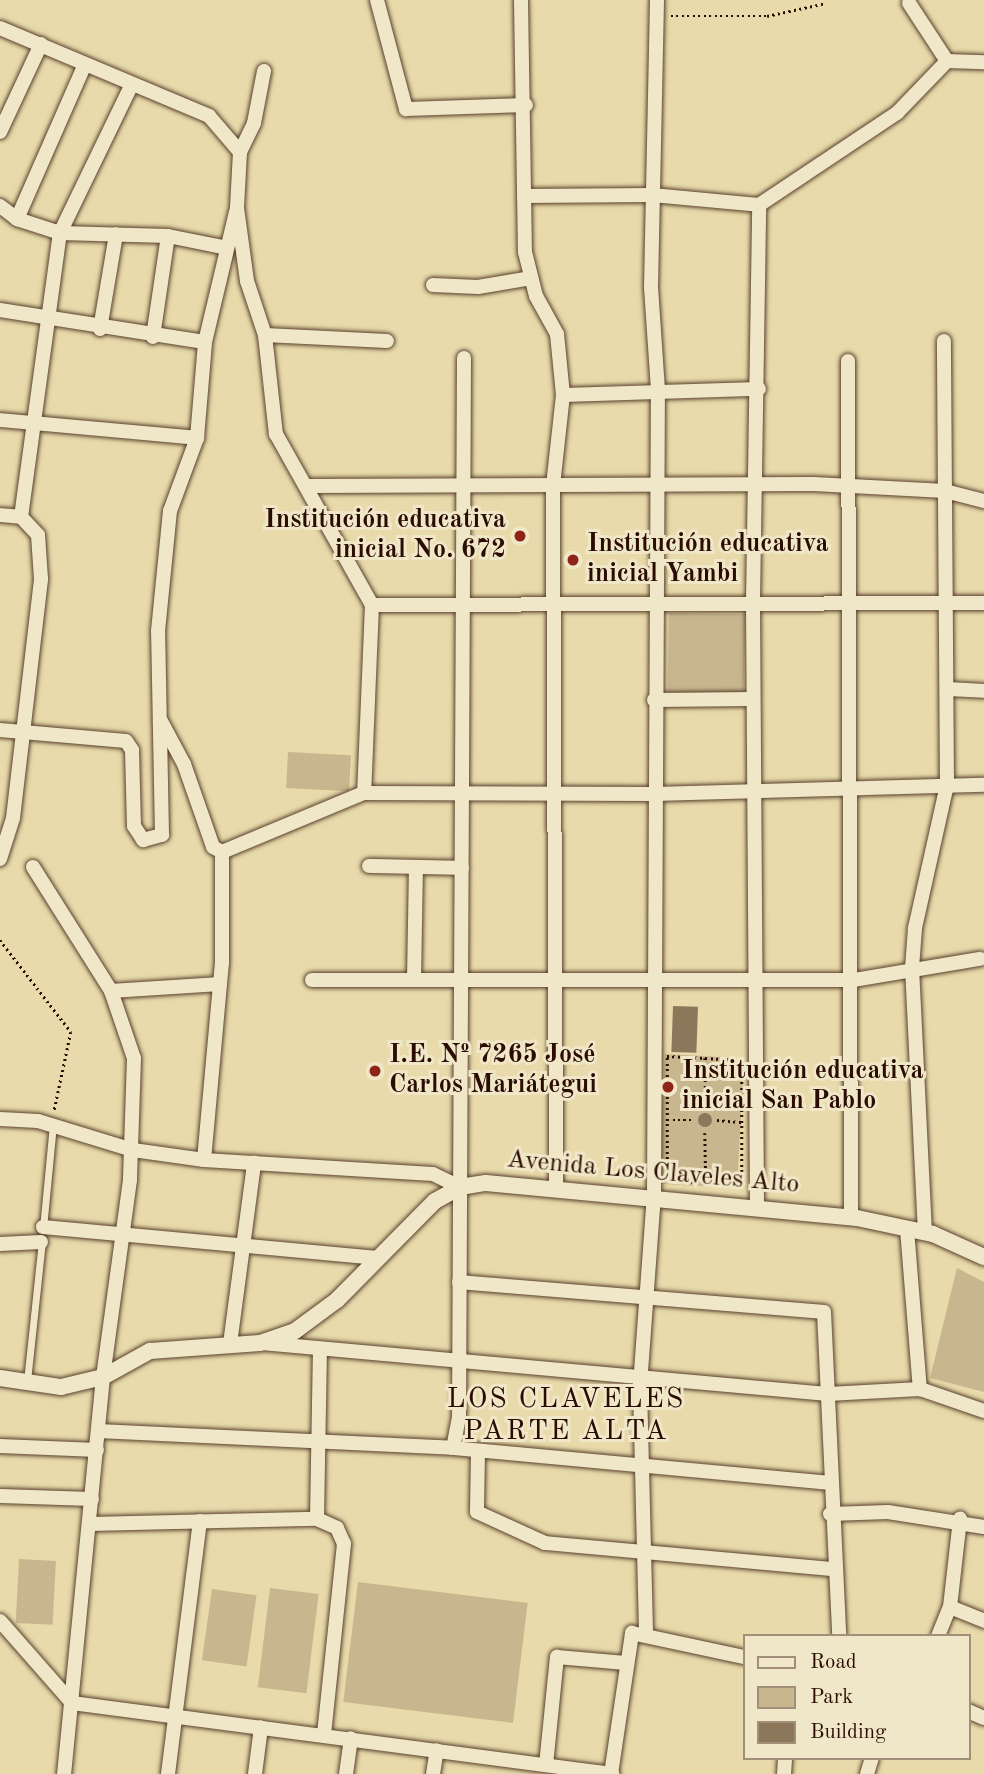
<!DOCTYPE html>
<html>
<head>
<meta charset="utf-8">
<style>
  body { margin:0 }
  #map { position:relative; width:984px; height:1774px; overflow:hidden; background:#e8daaa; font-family:"Old Standard TT",serif }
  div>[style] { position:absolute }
  .green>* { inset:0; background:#c8b78e; transform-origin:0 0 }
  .building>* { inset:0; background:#8d775a; transform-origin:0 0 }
  .round { border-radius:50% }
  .path>* { height:2.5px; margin-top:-1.25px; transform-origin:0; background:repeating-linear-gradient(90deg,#2b0c03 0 2px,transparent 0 5.5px) }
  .roads { filter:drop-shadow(0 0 2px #5a402d) drop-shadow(0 0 2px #5a402d) }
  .service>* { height:7px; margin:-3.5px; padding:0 3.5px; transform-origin:3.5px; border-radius:3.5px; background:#f0e7c8 }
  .minor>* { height:14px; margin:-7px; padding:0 7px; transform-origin:7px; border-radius:7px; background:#f0e7c8 }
  .tertiary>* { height:16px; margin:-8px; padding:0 8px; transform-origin:8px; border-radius:8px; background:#f0e7c8 }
  .dots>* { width:19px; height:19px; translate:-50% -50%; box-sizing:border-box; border:4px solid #f0e7c8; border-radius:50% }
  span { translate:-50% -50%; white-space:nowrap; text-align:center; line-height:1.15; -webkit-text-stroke:6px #f0e7c8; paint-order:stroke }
  .poi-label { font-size:26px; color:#2b0c03; font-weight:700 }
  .right { translate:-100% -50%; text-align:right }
  .left { translate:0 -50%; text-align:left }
  .street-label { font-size:26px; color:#2b0c03 }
  .neighbourhood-label { font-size:28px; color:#2b0c03; letter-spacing:2px }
  .legend { position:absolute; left:743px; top:1634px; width:228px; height:126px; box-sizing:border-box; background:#f0e7c8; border:2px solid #a18f79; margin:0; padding:9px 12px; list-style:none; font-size:21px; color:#2b0c03 }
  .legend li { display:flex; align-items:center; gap:14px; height:35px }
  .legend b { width:35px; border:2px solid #a18f79 }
</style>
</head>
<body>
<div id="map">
  <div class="green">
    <i style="left:669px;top:613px;width:76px;height:80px;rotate:1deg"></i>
    <i style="left:288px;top:752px;width:63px;height:36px;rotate:3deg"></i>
    <i style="left:665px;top:1054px;width:79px;height:130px;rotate:3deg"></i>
    <i style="clip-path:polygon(957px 1268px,984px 1282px,984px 1392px,930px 1378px)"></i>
    <i style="left:19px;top:1559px;width:37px;height:64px;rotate:3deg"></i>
    <i style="left:358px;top:1582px;width:171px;height:121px;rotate:7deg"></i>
    <i style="left:270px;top:1588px;width:49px;height:100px;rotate:7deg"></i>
    <i style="left:212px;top:1589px;width:45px;height:72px;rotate:8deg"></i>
  </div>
  <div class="building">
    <i style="left:673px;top:1006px;width:25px;height:46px;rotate:2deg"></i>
    <i class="round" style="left:698px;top:1113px;width:14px;height:14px"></i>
  </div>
  <div class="path">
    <i style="left:671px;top:16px;width:96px"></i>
    <i style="left:767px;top:16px;width:60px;rotate:-12.4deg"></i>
    <i style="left:0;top:940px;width:116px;rotate:52.3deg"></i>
    <i style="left:71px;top:1032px;width:82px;rotate:102deg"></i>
    <i style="left:667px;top:1056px;width:75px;rotate:3.1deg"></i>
    <i style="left:742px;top:1060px;width:126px;rotate:90deg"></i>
    <i style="left:742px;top:1186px;width:75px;rotate:-176.2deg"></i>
    <i style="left:667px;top:1181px;width:125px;rotate:-90deg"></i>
    <i style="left:705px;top:1058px;width:50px;rotate:88.9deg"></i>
    <i style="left:667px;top:1120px;width:25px"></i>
    <i style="left:717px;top:1120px;width:25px;rotate:5deg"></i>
    <i style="left:705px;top:1133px;width:51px;rotate:88.9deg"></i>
  </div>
  <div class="roads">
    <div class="service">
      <i style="left:43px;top:1228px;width:103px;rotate:-84.5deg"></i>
      <i style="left:27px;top:1381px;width:142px;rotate:-83.9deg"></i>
    </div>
    <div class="minor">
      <i style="left:377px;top:0;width:113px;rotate:75.1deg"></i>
      <i style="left:406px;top:109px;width:120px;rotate:-1.9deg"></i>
      <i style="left:521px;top:0;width:252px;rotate:89.1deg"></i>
      <i style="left:525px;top:252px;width:45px;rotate:76deg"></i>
      <i style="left:536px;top:296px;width:43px;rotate:61.1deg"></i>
      <i style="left:557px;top:334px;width:61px;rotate:84.4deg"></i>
      <i style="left:563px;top:395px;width:91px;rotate:96.3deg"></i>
      <i style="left:553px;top:485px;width:701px;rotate:89.75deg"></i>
      <i style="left:909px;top:3px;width:69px;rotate:56.8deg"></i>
      <i style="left:0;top:28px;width:227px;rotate:22.8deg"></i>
      <i style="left:209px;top:116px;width:48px;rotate:49.3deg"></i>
      <i style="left:240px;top:152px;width:56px;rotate:93.1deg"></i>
      <i style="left:237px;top:208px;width:74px;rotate:82.2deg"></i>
      <i style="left:247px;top:281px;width:57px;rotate:71.6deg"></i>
      <i style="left:265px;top:335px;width:100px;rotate:83.7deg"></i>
      <i style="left:276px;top:434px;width:196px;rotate:60.7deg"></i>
      <i style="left:372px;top:605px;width:188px;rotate:92.4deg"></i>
      <i style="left:0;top:132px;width:97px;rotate:-65deg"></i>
      <i style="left:240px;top:152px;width:32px;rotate:-64deg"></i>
      <i style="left:254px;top:123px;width:53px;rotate:-79.1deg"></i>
      <i style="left:524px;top:196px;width:128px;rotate:-0.4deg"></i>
      <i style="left:652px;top:195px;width:107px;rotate:5.3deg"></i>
      <i style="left:759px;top:205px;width:166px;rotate:-33.7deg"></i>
      <i style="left:897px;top:113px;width:72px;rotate:-46.1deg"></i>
      <i style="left:947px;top:61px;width:37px;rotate:2deg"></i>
      <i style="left:0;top:206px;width:21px;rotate:37deg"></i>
      <i style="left:17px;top:219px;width:45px;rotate:18deg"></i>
      <i style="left:60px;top:233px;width:108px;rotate:1.6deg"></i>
      <i style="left:168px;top:236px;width:55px;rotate:11.5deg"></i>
      <i style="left:17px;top:219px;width:169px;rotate:-66.3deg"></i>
      <i style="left:433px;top:285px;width:45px;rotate:2.5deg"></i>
      <i style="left:478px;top:287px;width:54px;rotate:-9.6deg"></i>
      <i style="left:0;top:310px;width:207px;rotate:8.9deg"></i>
      <i style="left:100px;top:329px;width:96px;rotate:-80.4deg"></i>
      <i style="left:265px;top:335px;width:122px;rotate:2.8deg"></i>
      <i style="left:153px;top:337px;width:102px;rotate:-81.6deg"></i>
      <i style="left:848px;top:361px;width:856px;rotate:89.8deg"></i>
      <i style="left:563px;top:395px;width:196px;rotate:-1.8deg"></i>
      <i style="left:0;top:420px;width:198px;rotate:5.2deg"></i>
      <i style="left:307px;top:486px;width:507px;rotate:-0.23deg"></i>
      <i style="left:814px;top:484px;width:131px;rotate:3.1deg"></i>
      <i style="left:945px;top:491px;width:40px;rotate:14.4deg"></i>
      <i style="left:0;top:515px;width:21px;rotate:5deg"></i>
      <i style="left:372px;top:605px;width:612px;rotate:-0.19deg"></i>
      <i style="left:948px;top:689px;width:36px;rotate:3deg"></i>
      <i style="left:654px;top:700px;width:99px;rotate:-0.6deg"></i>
      <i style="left:161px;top:721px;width:49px;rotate:61.9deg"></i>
      <i style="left:184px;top:764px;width:88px;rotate:70.7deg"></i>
      <i style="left:213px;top:847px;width:10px;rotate:29deg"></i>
      <i style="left:222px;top:852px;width:154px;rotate:-22.6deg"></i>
      <i style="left:364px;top:793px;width:290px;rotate:0.2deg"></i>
      <i style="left:654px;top:794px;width:330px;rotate:-1.6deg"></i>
      <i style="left:0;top:730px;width:126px;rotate:5deg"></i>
      <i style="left:126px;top:741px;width:11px;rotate:56deg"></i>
      <i style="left:132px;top:750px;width:76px;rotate:88.5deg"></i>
      <i style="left:134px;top:826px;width:17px;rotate:57deg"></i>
      <i style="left:143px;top:840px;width:20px;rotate:-15deg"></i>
      <i style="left:162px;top:835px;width:204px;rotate:-91.1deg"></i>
      <i style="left:158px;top:631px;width:121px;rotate:-84.3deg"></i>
      <i style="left:170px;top:511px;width:78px;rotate:-69.7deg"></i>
      <i style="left:197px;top:438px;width:96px;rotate:-85.2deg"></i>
      <i style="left:205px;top:342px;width:134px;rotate:-76.6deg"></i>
      <i style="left:0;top:859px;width:43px;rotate:-72.4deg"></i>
      <i style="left:13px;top:818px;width:241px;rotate:-83.3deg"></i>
      <i style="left:41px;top:579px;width:44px;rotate:-93.9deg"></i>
      <i style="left:38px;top:535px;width:25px;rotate:-133deg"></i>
      <i style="left:21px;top:517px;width:287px;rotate:-82.2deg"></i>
      <i style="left:60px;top:233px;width:165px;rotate:-64.2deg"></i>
      <i style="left:369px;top:866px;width:93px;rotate:1.2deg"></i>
      <i style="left:33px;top:867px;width:146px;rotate:57.8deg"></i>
      <i style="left:111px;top:991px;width:71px;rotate:71.1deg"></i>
      <i style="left:134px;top:1058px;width:122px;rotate:91.9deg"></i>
      <i style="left:130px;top:1180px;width:199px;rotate:97.8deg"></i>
      <i style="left:103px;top:1377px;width:399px;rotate:95.6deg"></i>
      <i style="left:312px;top:980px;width:542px"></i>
      <i style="left:854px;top:980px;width:128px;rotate:-9.5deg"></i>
      <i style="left:414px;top:980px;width:113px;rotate:-89deg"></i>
      <i style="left:111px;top:991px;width:109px;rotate:-3.7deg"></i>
      <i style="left:0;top:1119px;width:38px;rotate:3deg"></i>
      <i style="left:38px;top:1121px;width:99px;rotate:17deg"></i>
      <i style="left:133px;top:1150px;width:72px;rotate:8deg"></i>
      <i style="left:204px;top:1160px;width:229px;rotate:3.5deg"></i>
      <i style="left:433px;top:1174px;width:30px;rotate:26deg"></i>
      <i style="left:204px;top:1160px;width:198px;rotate:-84.8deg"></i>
      <i style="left:222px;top:963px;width:111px;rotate:-90deg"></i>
      <i style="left:757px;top:1207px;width:606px;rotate:-90.38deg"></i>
      <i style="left:753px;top:601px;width:396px;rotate:-89.1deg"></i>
      <i style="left:43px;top:1227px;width:336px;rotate:5.3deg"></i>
      <i style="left:907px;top:1229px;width:161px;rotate:85.4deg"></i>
      <i style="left:925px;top:1233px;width:265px;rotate:-92.8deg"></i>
      <i style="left:912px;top:968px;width:40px;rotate:-85.7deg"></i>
      <i style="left:915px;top:928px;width:147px;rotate:-77.4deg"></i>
      <i style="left:947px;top:785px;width:444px;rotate:-90.4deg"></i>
      <i style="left:0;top:1244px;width:41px;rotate:-2.8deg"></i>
      <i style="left:459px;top:1282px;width:366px;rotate:4.7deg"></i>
      <i style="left:824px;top:1312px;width:324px;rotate:87.3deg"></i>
      <i style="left:262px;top:1343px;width:568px;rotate:5.15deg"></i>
      <i style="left:828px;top:1394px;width:92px;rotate:-3.1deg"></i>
      <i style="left:920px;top:1389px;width:68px;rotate:19deg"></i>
      <i style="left:230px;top:1344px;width:183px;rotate:-82.4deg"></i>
      <i style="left:98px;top:1431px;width:355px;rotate:2.7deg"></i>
      <i style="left:453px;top:1448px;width:378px;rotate:5.3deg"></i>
      <i style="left:0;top:1446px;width:97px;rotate:2.4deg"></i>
      <i style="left:453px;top:1448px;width:31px;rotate:-79deg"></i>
      <i style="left:459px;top:1418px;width:1060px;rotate:-89.73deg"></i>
      <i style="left:478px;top:1452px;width:60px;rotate:91deg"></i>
      <i style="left:477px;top:1512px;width:75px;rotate:24.5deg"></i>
      <i style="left:545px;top:1543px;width:289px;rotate:5.2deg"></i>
      <i style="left:0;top:1496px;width:92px;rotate:1.9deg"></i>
      <i style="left:830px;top:1514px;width:58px;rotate:-2deg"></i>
      <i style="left:888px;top:1512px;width:97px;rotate:8.9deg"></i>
      <i style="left:317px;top:1519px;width:170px;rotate:-89deg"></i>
      <i style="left:89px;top:1524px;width:228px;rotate:-1.3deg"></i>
      <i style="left:317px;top:1519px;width:22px;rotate:24deg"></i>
      <i style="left:337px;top:1528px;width:17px;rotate:66deg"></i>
      <i style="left:344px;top:1544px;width:191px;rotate:96deg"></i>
      <i style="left:950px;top:1607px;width:37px;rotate:22deg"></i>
      <i style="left:0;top:1621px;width:109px;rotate:48.7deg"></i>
      <i style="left:72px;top:1703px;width:545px;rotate:7.49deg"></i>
      <i style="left:646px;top:1632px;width:247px;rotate:-91.4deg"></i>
      <i style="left:640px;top:1385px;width:190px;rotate:-85.8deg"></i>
      <i style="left:654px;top:1196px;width:806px;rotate:-89.72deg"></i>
      <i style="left:658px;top:390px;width:103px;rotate:-93.9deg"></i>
      <i style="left:651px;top:287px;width:287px;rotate:-88.8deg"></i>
      <i style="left:938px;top:1636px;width:31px;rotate:-68deg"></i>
      <i style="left:950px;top:1607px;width:89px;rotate:-83.5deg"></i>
      <i style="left:968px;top:1711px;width:17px;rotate:24deg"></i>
      <i style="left:546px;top:1765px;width:109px;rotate:-84.2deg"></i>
      <i style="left:557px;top:1657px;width:69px;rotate:5deg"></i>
      <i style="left:168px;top:1774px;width:255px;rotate:-82.8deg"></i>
      <i style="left:255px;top:1774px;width:47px;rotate:-82.7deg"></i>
      <i style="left:346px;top:1774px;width:36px;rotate:-82deg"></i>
      <i style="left:433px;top:1774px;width:24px;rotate:-81deg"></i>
      <i style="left:611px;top:1774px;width:143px;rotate:-81.5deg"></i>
      <i style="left:632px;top:1633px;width:115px;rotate:12.1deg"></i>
      <i style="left:784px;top:1774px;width:16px;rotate:-86deg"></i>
      <i style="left:867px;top:1774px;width:17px;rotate:-73deg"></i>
    </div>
    <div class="tertiary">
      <i style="left:0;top:1378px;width:62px;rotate:8.4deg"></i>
      <i style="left:61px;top:1387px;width:43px;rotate:-13.4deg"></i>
      <i style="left:103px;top:1377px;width:54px;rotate:-29deg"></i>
      <i style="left:150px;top:1351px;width:110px;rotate:-4.2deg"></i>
      <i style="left:260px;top:1343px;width:37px;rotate:-19deg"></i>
      <i style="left:295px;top:1331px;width:52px;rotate:-36.4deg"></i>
      <i style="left:337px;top:1300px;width:139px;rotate:-45.3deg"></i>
      <i style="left:435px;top:1201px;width:29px;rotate:-29deg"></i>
      <i style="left:460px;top:1187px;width:26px;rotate:-9deg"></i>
      <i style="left:486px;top:1183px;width:373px;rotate:5.4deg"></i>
      <i style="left:857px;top:1218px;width:78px;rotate:11.9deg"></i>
      <i style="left:933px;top:1234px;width:56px;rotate:24.3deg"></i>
    </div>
  </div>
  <div class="dots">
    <i style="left:520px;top:536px;background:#8f2418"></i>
    <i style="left:573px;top:560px;background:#8f2418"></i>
    <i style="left:375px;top:1071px;background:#8f2418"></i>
    <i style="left:668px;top:1087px;background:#8f2418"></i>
  </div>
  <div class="poi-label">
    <span class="right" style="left:506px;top:536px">Institución educativa<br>inicial No. 672</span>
    <span class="left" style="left:587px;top:560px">Institución educativa<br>inicial Yambi</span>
    <span class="left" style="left:389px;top:1071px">I.E. Nº 7265 José<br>Carlos Mariátegui</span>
    <span class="left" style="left:682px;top:1087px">Institución educativa<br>inicial San Pablo</span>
  </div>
  <div class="street-label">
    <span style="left:653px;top:1173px;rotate:5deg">Avenida Los Claveles Alto</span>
  </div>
  <div class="neighbourhood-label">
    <span style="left:566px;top:1416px">LOS CLAVELES<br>PARTE ALTA</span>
  </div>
  <ul class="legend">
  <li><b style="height:9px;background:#f0e7c8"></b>Road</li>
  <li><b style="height:19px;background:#c8b78e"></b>Park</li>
  <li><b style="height:19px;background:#8d775a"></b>Building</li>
  </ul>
</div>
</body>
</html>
